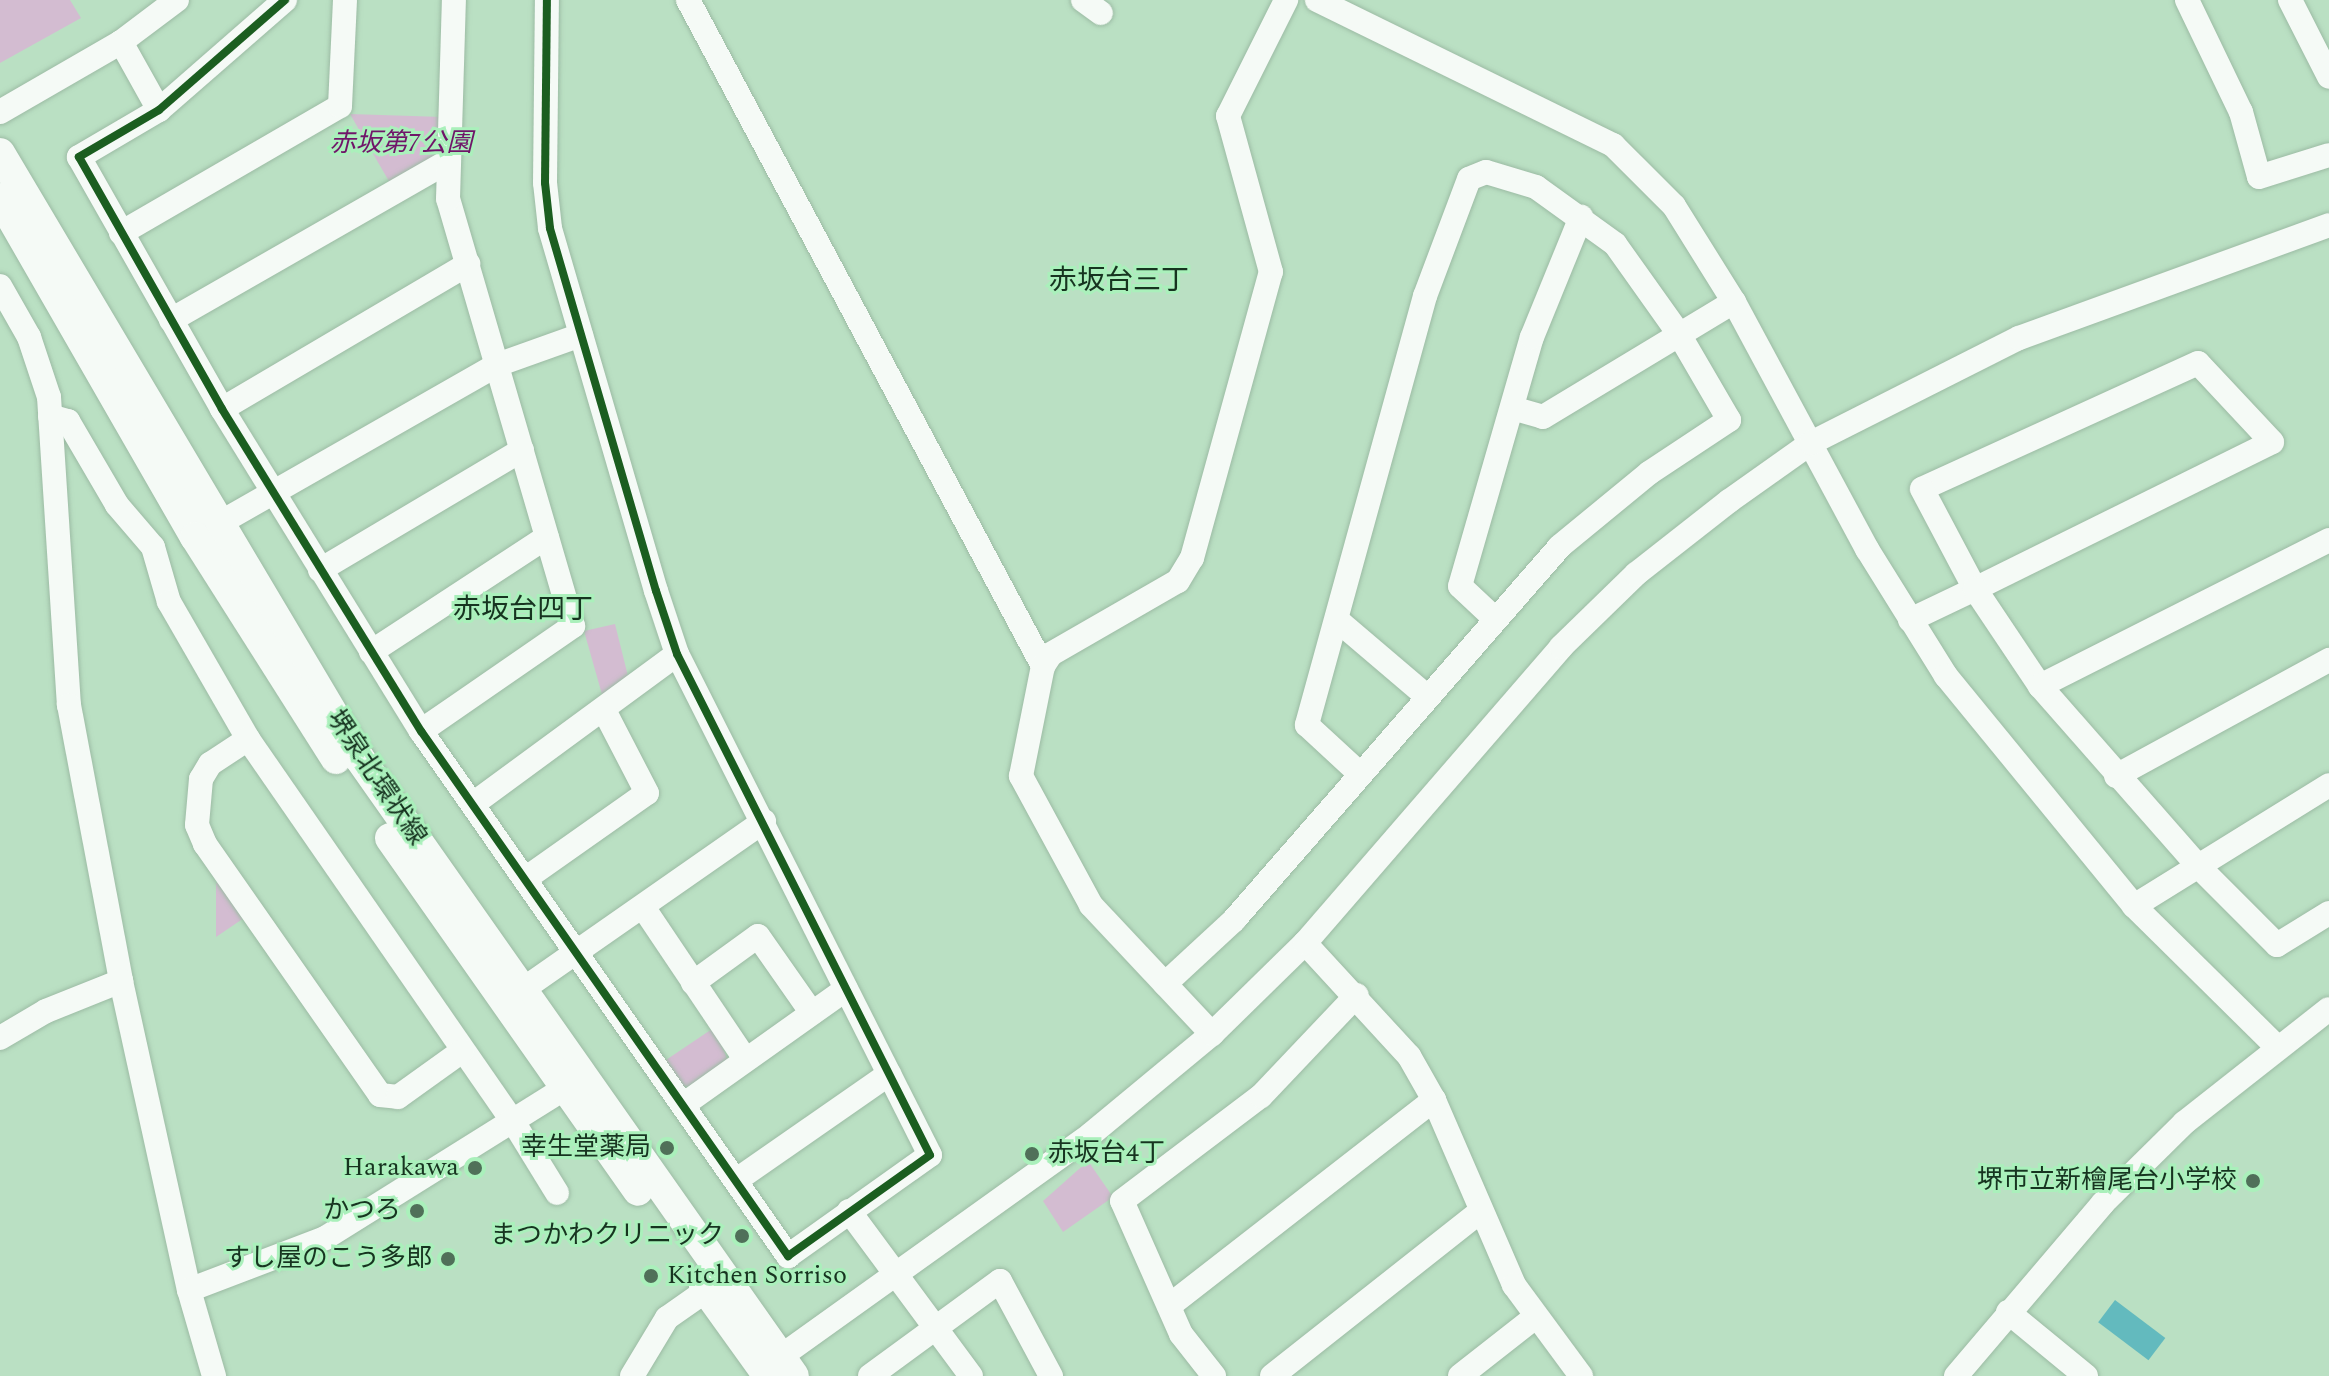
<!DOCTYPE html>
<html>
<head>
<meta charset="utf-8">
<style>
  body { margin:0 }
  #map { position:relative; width:2329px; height:1376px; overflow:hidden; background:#bae0c3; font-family:Spectral,"Noto Sans JP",serif }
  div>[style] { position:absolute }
  .green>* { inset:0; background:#d3bcd1 }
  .water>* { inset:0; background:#63babe; transform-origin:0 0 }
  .roads { filter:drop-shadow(0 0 2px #9cbba4) drop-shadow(0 0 2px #9cbba4) }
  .minor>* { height:24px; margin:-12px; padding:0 12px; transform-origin:12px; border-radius:12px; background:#f5faf6 }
  .major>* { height:30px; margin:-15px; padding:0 15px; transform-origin:15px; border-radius:15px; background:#f5faf6 }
  .cycleway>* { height:8px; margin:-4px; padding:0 4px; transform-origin:4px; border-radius:4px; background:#1b5e20 }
  .dots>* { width:22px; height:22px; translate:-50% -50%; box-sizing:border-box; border:4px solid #aaf0bb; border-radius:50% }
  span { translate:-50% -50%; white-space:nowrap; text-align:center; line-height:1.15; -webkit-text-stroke:6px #aaf0bb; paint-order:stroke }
  .park-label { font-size:26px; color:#701569; font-style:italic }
  .street-label { font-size:26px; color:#173420 }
  .poi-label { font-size:26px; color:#173420 }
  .right { translate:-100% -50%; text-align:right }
  .left { translate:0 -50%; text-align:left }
  .neighbourhood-label { font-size:28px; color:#173420 }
</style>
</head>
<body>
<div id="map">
  <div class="green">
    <i style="clip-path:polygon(0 0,70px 0,81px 18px,0 63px)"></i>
    <i style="clip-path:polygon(350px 114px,443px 117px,441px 153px,390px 183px)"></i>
    <i style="clip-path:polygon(615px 624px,629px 680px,603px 698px,584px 631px)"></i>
    <i style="clip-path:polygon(220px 881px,244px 918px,216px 937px,216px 883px)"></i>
    <i style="clip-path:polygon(715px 1027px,728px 1061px,691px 1087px,681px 1086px,663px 1062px)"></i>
    <i style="clip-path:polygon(1088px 1161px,1113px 1197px,1063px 1232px,1043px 1201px)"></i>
  </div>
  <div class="water">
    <i style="left:2115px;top:1300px;width:63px;height:28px;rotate:37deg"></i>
  </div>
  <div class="roads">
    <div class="minor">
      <i style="left:285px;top:0;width:167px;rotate:138.9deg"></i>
      <i style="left:159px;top:110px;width:93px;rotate:149.6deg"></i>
      <i style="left:79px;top:157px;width:290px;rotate:60.4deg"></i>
      <i style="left:222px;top:409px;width:379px;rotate:58.3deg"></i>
      <i style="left:421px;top:731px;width:641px;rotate:55.04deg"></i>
      <i style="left:788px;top:1256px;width:174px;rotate:-35.4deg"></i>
      <i style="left:930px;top:1155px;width:561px;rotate:-116.79deg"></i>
      <i style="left:677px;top:654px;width:66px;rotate:-108.4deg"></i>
      <i style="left:656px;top:591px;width:378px;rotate:-106.3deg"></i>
      <i style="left:550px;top:228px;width:45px;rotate:-96.3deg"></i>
      <i style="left:545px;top:183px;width:183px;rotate:-89.4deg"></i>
      <i style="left:688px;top:0;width:755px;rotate:61.94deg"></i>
      <i style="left:1083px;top:0;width:22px;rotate:36deg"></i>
      <i style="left:1317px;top:0;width:330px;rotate:26.1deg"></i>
      <i style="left:1613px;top:145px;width:86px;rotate:45deg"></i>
      <i style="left:1674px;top:206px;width:113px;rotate:58deg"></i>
      <i style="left:1734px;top:302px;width:281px;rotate:61.7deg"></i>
      <i style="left:1867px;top:549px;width:150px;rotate:58.1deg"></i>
      <i style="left:1946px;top:676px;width:297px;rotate:50.7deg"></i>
      <i style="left:2134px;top:906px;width:199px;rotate:44.6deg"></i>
      <i style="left:2187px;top:0;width:124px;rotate:64.3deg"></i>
      <i style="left:2241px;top:112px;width:67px;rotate:74.5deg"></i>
      <i style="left:2259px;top:177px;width:73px;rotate:-17.4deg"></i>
      <i style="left:2290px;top:0;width:86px;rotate:63.1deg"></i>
      <i style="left:121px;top:42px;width:78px;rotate:60.8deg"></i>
      <i style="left:0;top:112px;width:140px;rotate:-30deg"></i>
      <i style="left:121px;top:42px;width:70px;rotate:-36.9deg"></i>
      <i style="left:121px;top:233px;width:253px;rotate:-30.1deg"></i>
      <i style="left:340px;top:106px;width:106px;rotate:-87.3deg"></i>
      <i style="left:0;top:286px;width:59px;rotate:60.4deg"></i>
      <i style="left:29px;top:337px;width:63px;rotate:71.6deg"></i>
      <i style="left:49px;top:397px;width:309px;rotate:86.3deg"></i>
      <i style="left:69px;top:705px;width:281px;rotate:79.3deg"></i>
      <i style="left:121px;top:981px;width:316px;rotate:77.6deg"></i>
      <i style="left:189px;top:1290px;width:90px;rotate:73.8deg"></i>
      <i style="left:171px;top:320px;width:318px;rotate:-29.8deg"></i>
      <i style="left:1512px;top:408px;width:32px;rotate:16deg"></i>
      <i style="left:1543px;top:417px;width:223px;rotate:-31.1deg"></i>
      <i style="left:222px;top:409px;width:286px;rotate:-30.5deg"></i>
      <i style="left:50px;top:416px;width:19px;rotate:16deg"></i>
      <i style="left:68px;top:421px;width:97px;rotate:59.7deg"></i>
      <i style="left:117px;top:505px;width:55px;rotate:49.4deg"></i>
      <i style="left:153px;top:547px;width:57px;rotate:73.8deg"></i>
      <i style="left:169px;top:602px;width:158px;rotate:60deg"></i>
      <i style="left:248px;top:739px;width:467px;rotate:55.3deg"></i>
      <i style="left:514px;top:1123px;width:82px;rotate:58.4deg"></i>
      <i style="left:204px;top:532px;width:337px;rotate:-29.7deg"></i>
      <i style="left:497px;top:365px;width:89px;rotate:-19.7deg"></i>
      <i style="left:320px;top:570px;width:235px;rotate:-30.7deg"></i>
      <i style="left:1493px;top:617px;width:45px;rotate:-136.8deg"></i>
      <i style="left:1460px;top:586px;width:259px;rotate:-73.9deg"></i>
      <i style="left:1532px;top:337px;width:130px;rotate:-67.8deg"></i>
      <i style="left:1337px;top:620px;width:116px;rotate:40.4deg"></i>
      <i style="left:1910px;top:620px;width:72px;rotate:-25.5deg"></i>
      <i style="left:1975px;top:589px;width:331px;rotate:-26.3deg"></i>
      <i style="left:2272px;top:442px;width:108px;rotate:-133.1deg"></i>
      <i style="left:2198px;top:363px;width:303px;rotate:155.5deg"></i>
      <i style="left:1922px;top:489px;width:113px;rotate:62.1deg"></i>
      <i style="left:1975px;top:589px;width:117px;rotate:56.2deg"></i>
      <i style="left:2040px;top:686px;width:238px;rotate:48.7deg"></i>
      <i style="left:2197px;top:865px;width:113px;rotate:45deg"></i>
      <i style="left:2277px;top:945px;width:61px;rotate:-31.6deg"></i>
      <i style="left:371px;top:652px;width:210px;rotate:-33.2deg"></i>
      <i style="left:2040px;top:686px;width:324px;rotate:-26.8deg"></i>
      <i style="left:421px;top:731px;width:185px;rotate:-34.6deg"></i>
      <i style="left:573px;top:626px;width:445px;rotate:-106.3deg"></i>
      <i style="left:448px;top:199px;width:199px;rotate:-88.3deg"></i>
      <i style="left:248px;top:739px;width:45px;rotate:146.7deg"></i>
      <i style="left:210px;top:764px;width:17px;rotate:121deg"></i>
      <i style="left:201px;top:779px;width:46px;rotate:95deg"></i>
      <i style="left:197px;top:825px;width:21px;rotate:67deg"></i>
      <i style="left:205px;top:844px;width:306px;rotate:55.1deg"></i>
      <i style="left:380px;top:1095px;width:18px;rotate:6deg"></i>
      <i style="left:398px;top:1097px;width:79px;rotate:-35.7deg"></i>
      <i style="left:2116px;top:776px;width:243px;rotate:-28.6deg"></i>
      <i style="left:473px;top:804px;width:253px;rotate:-36.3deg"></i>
      <i style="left:525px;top:879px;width:149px;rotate:-35.2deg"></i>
      <i style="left:647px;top:793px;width:93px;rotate:-117.4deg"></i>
      <i style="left:2134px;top:906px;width:229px;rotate:-31.8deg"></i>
      <i style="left:643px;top:907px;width:184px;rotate:56.1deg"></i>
      <i style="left:1305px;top:943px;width:154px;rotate:47.4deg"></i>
      <i style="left:1409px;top:1056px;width:51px;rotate:60.4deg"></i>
      <i style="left:1434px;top:1100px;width:202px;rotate:66.6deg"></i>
      <i style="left:1514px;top:1285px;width:113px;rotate:53.6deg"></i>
      <i style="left:693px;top:983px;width:80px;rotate:-35.9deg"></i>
      <i style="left:758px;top:936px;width:94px;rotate:55deg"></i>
      <i style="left:1165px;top:984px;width:94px;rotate:-42.8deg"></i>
      <i style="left:1234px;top:920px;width:495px;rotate:-48.9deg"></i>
      <i style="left:1559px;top:547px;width:117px;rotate:-39.4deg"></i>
      <i style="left:1649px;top:473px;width:96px;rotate:-33.5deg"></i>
      <i style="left:1729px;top:420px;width:99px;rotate:-120.2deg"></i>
      <i style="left:1679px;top:334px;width:110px;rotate:-125.4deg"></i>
      <i style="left:1615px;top:244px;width:97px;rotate:-144.2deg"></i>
      <i style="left:1536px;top:187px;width:52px;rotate:-163.3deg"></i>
      <i style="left:1486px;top:172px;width:18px;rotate:158deg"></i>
      <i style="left:1469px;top:179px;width:125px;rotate:110.6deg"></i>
      <i style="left:1425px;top:296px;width:445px;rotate:105.4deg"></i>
      <i style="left:1307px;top:725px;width:71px;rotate:42.7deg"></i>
      <i style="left:509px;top:999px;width:311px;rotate:-34.9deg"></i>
      <i style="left:1212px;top:1034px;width:177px;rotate:-133.2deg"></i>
      <i style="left:1091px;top:905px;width:147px;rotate:-118.5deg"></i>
      <i style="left:1021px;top:776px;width:112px;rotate:-78.7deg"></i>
      <i style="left:1043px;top:666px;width:14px;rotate:-56deg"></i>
      <i style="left:1051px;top:654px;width:146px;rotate:-29.9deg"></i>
      <i style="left:1178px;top:581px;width:27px;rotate:-59deg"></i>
      <i style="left:1192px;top:558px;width:297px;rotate:-74.6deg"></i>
      <i style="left:1271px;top:272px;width:162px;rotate:-105.4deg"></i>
      <i style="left:1228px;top:116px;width:130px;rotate:-63.4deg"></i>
      <i style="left:0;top:1038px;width:53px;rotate:-30.4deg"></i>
      <i style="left:46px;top:1011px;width:81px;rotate:-21.8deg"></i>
      <i style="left:683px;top:1105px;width:200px;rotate:-35.4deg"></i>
      <i style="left:738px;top:1179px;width:184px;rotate:-34.8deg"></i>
      <i style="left:849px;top:1211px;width:205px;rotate:53.5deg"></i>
      <i style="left:189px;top:1290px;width:146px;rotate:-20.9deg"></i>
      <i style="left:325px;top:1238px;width:281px;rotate:-32deg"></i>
      <i style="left:1169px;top:1306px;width:336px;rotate:-37.9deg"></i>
      <i style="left:2008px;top:1312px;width:101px;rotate:39.4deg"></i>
      <i style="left:766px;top:1367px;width:400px;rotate:-35.6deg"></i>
      <i style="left:1091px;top:1134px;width:157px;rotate:-39.6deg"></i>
      <i style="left:1212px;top:1034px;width:130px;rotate:-44.4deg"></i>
      <i style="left:1305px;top:943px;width:391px;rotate:-49.1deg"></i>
      <i style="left:1561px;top:647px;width:105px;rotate:-44.2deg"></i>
      <i style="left:1636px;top:574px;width:118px;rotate:-38.1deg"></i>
      <i style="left:1729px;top:501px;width:100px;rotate:-35.3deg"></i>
      <i style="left:1811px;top:443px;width:233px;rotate:-26.8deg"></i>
      <i style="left:2019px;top:338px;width:330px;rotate:-20deg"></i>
      <i style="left:632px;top:1376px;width:68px;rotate:-58.9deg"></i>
      <i style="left:667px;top:1318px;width:49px;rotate:-35deg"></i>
      <i style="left:870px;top:1376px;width:161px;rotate:-36.2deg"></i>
      <i style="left:1000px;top:1281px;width:108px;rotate:61.8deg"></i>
      <i style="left:1214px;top:1376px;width:53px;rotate:-128.2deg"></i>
      <i style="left:1181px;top:1334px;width:145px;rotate:-113.9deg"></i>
      <i style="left:1122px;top:1201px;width:174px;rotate:-37.1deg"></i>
      <i style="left:1261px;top:1096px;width:139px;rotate:-46.5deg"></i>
      <i style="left:1272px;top:1376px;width:266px;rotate:-38.3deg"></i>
      <i style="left:1460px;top:1376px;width:94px;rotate:-38.1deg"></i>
      <i style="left:1956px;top:1376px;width:227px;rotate:-49.6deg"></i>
      <i style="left:2103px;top:1203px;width:114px;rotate:-44.6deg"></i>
      <i style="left:2184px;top:1123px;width:184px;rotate:-38.2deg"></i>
    </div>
    <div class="major">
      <i style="left:0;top:153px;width:705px;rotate:59.29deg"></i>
      <i style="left:360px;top:759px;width:754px;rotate:54.88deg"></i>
      <i style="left:0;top:198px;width:391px;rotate:60.1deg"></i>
      <i style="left:195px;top:537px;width:263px;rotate:57.6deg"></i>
      <i style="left:390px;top:838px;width:431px;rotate:54.9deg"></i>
      <i style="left:704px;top:1287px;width:110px;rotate:54.3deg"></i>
    </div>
  </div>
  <div class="cycleway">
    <i style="left:285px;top:0;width:167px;rotate:138.9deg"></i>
    <i style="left:159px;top:110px;width:93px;rotate:149.6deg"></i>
    <i style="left:79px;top:157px;width:290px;rotate:60.4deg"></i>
    <i style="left:222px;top:409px;width:379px;rotate:58.3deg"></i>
    <i style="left:421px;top:731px;width:641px;rotate:55.04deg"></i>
    <i style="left:788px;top:1256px;width:174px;rotate:-35.4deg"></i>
    <i style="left:930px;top:1155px;width:561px;rotate:-116.79deg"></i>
    <i style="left:677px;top:654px;width:66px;rotate:-108.4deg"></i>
    <i style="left:656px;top:591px;width:378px;rotate:-106.3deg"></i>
    <i style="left:550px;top:228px;width:45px;rotate:-96.3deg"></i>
    <i style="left:545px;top:183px;width:183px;rotate:-89.4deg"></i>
  </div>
  <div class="dots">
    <i style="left:667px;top:1148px;background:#507059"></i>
    <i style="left:1032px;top:1154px;background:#507059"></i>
    <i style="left:475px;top:1168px;background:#507059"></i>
    <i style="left:2253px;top:1181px;background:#507059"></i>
    <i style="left:417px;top:1211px;background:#507059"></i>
    <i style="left:742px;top:1236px;background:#507059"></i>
    <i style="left:448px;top:1259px;background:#507059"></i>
    <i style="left:651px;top:1276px;background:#507059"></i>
  </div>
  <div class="park-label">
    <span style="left:401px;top:144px">赤坂第7公園</span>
  </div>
  <div class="street-label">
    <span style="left:376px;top:778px;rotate:56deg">堺泉北環状線</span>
  </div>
  <div class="poi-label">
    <span class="right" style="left:651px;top:1148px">幸生堂薬局</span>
    <span class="left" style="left:1048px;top:1154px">赤坂台4丁</span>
    <span class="right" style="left:459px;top:1168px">Harakawa</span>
    <span class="right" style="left:2237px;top:1181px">堺市立新檜尾台小学校</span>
    <span class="right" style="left:401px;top:1211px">かつろ</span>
    <span class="right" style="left:724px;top:1236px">まつかわクリニック</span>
    <span class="right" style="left:432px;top:1259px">すし屋のこう多郎</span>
    <span class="left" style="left:667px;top:1276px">Kitchen Sorriso</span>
  </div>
  <div class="neighbourhood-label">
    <span style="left:1119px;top:281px">赤坂台三丁</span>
    <span style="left:523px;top:610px">赤坂台四丁</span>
  </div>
</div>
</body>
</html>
